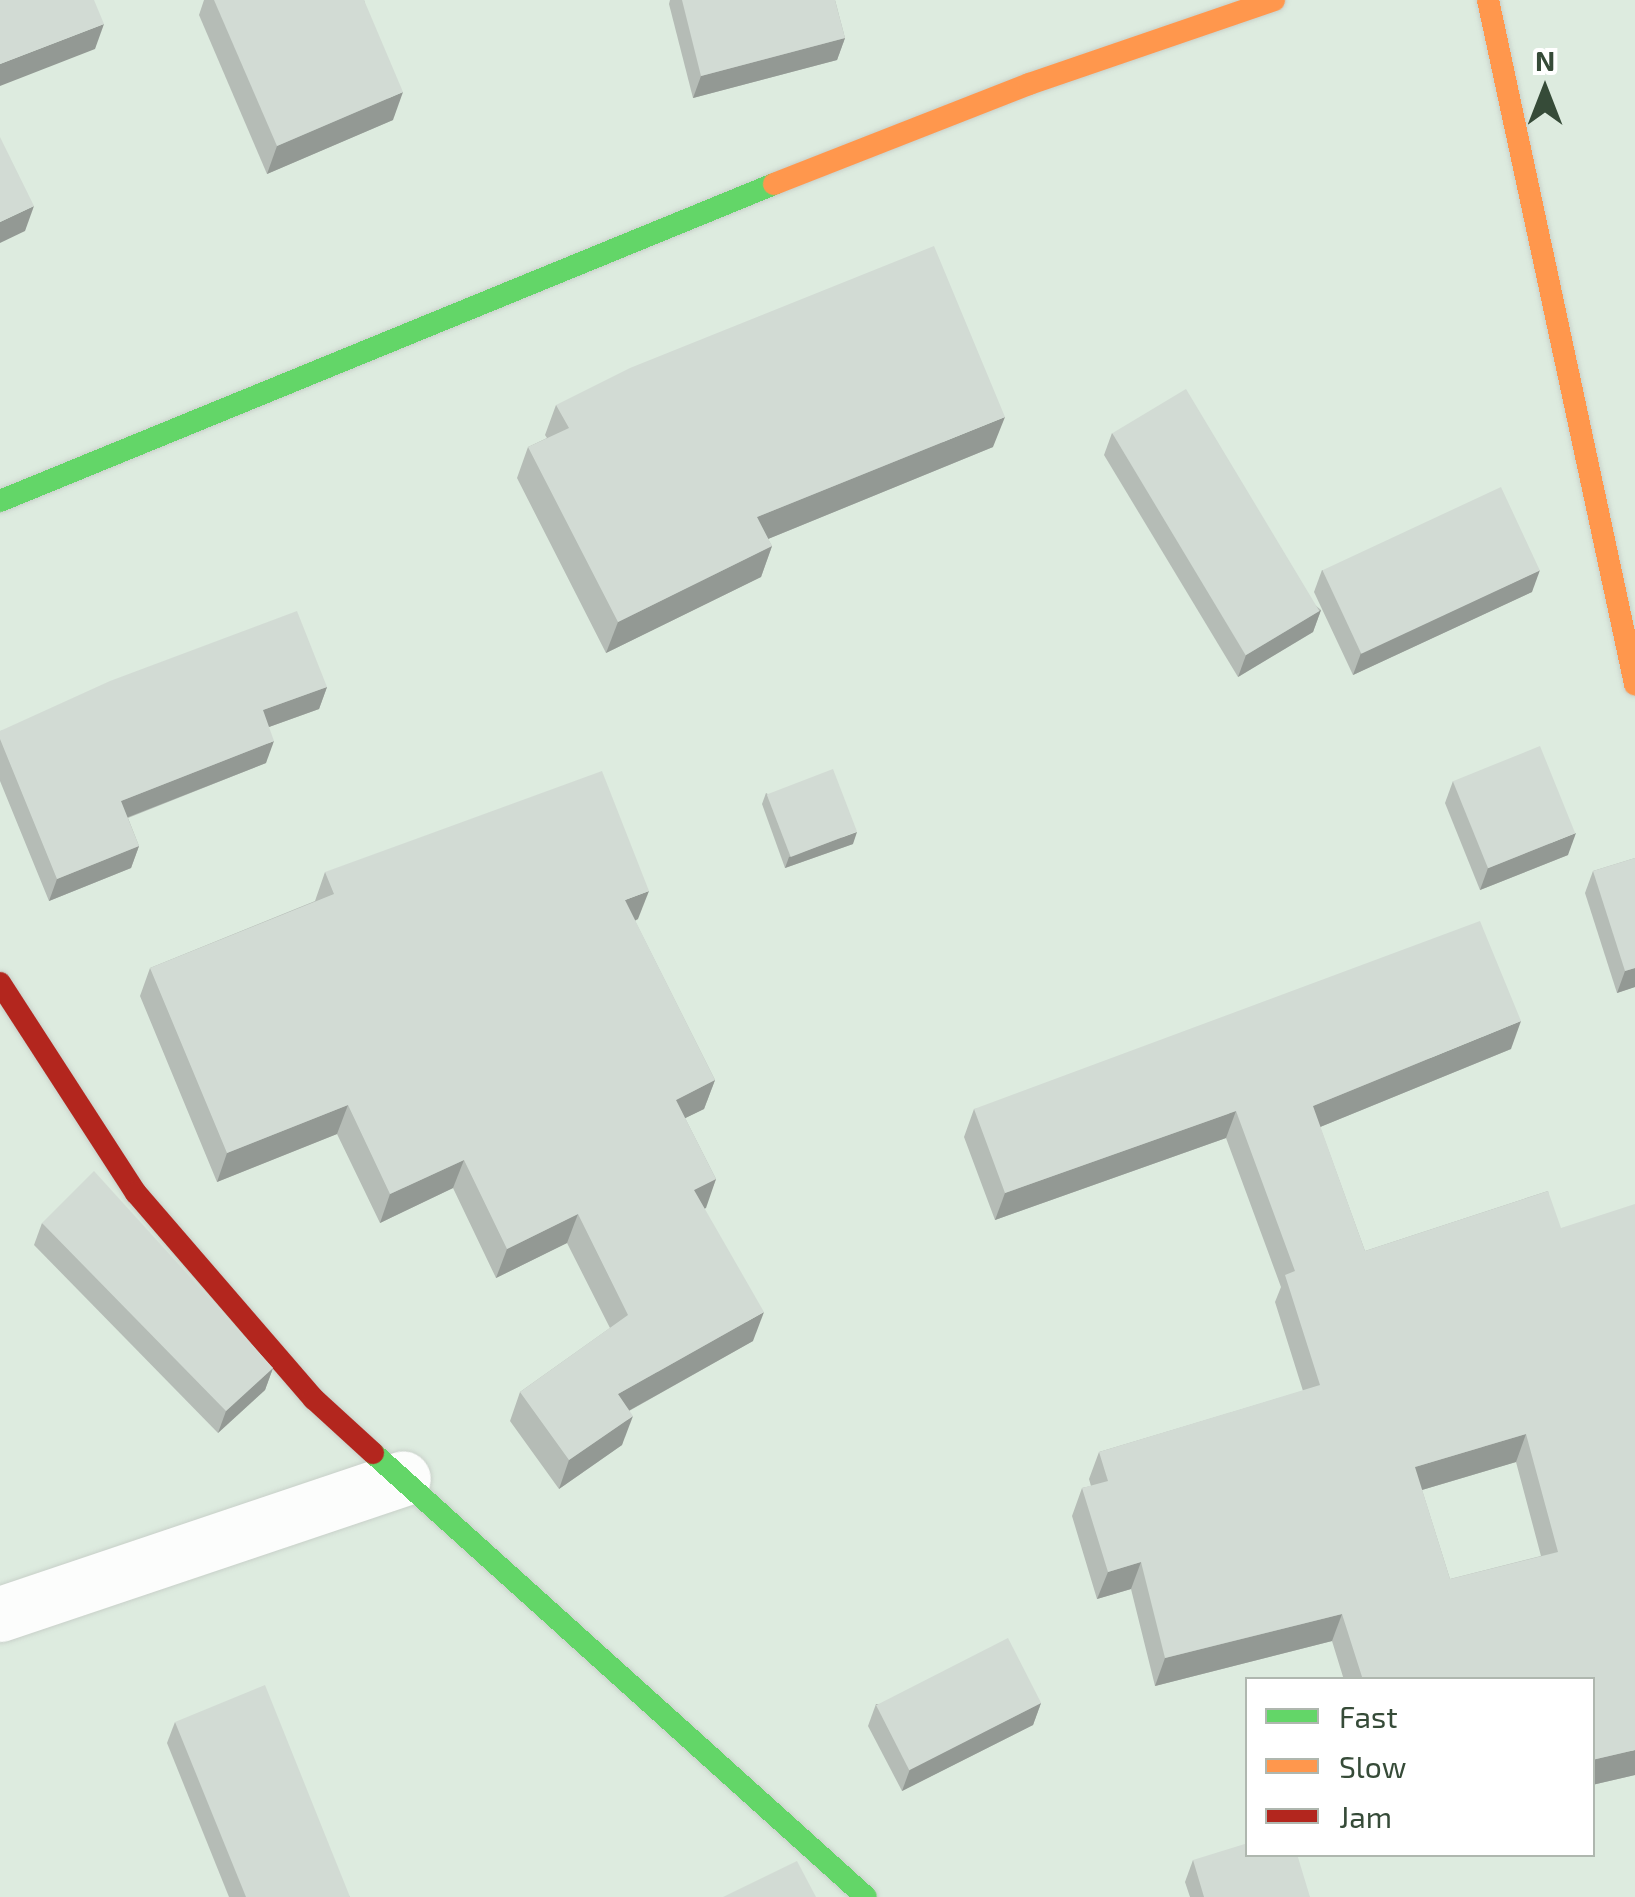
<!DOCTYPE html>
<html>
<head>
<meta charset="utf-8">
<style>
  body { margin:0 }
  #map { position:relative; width:1635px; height:1897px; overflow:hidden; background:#ecf3ed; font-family:"Exo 2",sans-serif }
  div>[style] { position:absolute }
  .residential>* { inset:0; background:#ddebdf }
  .roads { filter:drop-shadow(0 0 2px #c8d0c9) drop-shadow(0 0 2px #c8d0c9) }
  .street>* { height:55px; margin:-27.5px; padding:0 27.5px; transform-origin:27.5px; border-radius:27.5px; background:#fcfdfc }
  .fast>* { height:22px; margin:-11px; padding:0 11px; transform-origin:11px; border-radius:11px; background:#63d668 }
  .slow>* { height:22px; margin:-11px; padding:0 11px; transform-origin:11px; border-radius:11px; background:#ff974d }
  .jam>* { height:22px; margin:-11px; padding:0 11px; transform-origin:11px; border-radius:11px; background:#b3261e }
  .wall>* { inset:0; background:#b5bcb6 }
  .shaded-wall>* { inset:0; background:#939994 }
  .building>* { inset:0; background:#d2dbd4; transform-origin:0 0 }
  span { translate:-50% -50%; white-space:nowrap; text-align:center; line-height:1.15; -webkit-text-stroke:8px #fff; paint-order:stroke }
  .legend { position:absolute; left:1245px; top:1677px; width:350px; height:180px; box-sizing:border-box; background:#fff; border:2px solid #afb7af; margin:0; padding:12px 18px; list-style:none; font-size:30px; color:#364b38 }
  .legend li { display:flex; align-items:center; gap:20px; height:50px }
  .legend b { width:50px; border:2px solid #afb7af }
  .north { position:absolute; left:1495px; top:40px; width:100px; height:100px; -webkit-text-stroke:8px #fff; paint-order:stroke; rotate:0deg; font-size:28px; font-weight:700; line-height:40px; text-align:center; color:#364b38 }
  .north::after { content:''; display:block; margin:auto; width:35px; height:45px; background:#364b38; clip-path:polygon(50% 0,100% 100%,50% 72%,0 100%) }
</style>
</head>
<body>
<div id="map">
  <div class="residential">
    <i style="clip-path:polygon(evenodd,0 0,1635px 0,1635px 1897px,0 1897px,0 0,1248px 1680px,1592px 1680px,1592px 1854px,1248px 1854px,1248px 1680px)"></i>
  </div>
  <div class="roads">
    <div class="street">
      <i style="left:0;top:1614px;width:425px;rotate:-18.6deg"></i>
    </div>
    <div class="fast">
      <i style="left:0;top:501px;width:836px;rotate:-22.27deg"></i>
      <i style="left:373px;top:1453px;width:663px;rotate:42.01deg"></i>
    </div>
    <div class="slow">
      <i style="left:1488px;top:0;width:700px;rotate:77.87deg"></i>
      <i style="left:774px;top:184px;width:274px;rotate:-21.4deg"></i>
      <i style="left:1029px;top:84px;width:259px;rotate:-18.9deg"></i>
    </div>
    <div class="jam">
      <i style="left:0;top:983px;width:250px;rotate:57.1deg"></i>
      <i style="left:136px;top:1193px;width:272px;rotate:49.2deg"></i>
      <i style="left:314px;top:1399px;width:80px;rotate:42.5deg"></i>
    </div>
  </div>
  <div class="wall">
    <i style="clip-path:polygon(204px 0,364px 0,393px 120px,267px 174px,199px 15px)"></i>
    <i style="clip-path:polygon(670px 0,835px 0,845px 38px,837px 60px,693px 98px,669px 4px)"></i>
    <i style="clip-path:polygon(556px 405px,993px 447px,768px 539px,772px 546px,761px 577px,606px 653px,517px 478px,528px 447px,547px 438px,545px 435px)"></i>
    <i style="clip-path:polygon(1112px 433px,1321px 610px,1313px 632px,1238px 677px,1104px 455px)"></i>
    <i style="clip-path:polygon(1322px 570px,1532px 592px,1353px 675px,1314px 592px)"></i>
    <i style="clip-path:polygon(327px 687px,319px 709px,269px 727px,266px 763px,128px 818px,139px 846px,131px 868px,49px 901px,0 781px,0 731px)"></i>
    <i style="clip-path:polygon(1453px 781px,1568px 855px,1480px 890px,1445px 803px)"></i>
    <i style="clip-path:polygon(766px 793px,853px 844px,785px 868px,762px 804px)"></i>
    <i style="clip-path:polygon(1635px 858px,1635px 987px,1617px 993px,1585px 893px,1593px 871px)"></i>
    <i style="clip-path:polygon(325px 872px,638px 919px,635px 921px,715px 1080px,704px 1109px,685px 1118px,716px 1179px,704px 1209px,753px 1341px,629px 1411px,622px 1445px,559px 1489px,510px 1421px,520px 1392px,610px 1328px,567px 1243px,496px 1278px,453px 1188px,380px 1223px,337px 1134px,217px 1182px,140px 996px,150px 968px,315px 901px)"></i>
    <i style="clip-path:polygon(evenodd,1511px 1049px,1320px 1127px,1365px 1251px,1548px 1191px,1635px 1775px,1592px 1785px,1592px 1680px,1344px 1680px,1332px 1641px,1155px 1686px,1131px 1589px,1097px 1599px,1072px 1516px,1082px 1488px,1091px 1486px,1089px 1479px,1099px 1452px,1303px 1391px,1275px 1302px,1281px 1287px,1226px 1138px,995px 1220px,964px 1137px,974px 1109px,1511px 1049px,1516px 1462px,1541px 1556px,1450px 1579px,1422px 1490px,1516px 1462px)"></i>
    <i style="clip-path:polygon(42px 1223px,273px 1368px,265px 1390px,218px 1433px,34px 1245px)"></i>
    <i style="clip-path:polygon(1041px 1703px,1033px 1725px,902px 1791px,868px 1726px,876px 1704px)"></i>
    <i style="clip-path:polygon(175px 1722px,350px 1897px,229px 1897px,167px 1743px)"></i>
    <i style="clip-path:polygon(1193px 1860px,1310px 1897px,1190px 1897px,1185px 1882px)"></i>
  </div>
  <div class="shaded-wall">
    <i style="clip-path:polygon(104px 24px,95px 49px,0 86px,0 64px)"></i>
    <i style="clip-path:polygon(845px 38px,837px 60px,693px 98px,701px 76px)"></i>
    <i style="clip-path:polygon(403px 92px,393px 120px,267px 174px,277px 146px)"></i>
    <i style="clip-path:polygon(34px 206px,25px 231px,0 243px,0 222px)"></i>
    <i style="clip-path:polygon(1005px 417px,993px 447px,746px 548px,757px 517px)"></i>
    <i style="clip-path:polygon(772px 546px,761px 577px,606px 653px,618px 622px)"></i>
    <i style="clip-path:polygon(1540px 570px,1532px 592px,1353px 675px,1361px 653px)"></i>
    <i style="clip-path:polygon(1321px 610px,1313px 632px,1238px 677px,1246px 655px)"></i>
    <i style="clip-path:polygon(327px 687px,319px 709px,255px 732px,263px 710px)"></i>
    <i style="clip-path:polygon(274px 741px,266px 763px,113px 823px,121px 801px)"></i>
    <i style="clip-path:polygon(857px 832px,853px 844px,785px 868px,789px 857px)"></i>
    <i style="clip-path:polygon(1576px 833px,1568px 855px,1480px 890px,1488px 868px)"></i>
    <i style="clip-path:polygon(139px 846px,131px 868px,49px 901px,57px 879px)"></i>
    <i style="clip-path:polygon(649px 891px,638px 919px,614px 929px,625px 900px)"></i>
    <i style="clip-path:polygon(1635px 968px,1635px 987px,1617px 993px,1625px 971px)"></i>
    <i style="clip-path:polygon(1521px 1021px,1511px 1049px,1303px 1134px,1313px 1106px)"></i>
    <i style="clip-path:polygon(715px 1080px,704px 1109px,665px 1128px,676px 1100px)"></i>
    <i style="clip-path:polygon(348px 1105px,337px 1134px,217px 1182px,227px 1153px)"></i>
    <i style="clip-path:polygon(1236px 1111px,1226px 1138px,995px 1220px,1005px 1193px)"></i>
    <i style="clip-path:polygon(464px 1160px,453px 1188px,380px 1223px,390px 1194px)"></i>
    <i style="clip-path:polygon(716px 1179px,706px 1208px,683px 1219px,694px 1190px)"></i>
    <i style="clip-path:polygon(578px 1214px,567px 1243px,496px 1278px,507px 1249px)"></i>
    <i style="clip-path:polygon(764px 1312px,753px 1341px,607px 1423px,618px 1394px)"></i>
    <i style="clip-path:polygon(273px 1368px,265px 1390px,218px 1433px,226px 1411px)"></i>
    <i style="clip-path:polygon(633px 1416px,622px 1445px,559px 1489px,569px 1460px)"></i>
    <i style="clip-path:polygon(1526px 1434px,1516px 1462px,1405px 1495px,1415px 1467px)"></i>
    <i style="clip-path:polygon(1141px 1562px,1131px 1589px,1097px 1599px,1108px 1572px)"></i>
    <i style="clip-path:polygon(1342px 1614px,1332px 1641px,1155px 1686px,1165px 1658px)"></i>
    <i style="clip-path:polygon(1041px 1703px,1033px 1725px,902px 1791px,910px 1769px)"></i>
    <i style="clip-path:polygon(1635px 1750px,1635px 1775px,1592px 1785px,1592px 1760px)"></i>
  </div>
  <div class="building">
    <i style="clip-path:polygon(0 0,94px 0,104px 24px,0 64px)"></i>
    <i style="clip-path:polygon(214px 0,364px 0,403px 92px,277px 146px)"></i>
    <i style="clip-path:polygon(682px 0,835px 0,845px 38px,701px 76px)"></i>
    <i style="clip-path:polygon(0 137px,34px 206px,0 222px)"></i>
    <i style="clip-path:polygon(934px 246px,1005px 417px,757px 517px,772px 546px,618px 622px,528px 447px,569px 428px,556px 405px,630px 368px)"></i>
    <i style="left:1186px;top:389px;width:259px;height:86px;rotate:59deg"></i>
    <i style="left:1501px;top:487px;width:92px;height:197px;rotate:65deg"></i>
    <i style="clip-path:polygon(297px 611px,327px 687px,263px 710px,274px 741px,121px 801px,139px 846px,57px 879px,0 739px,0 731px,110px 681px)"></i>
    <i style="left:1540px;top:746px;width:94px;height:94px;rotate:68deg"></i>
    <i style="left:833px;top:769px;width:67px;height:71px;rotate:69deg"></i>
    <i style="clip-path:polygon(602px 771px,649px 891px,625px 900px,715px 1080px,676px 1100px,716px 1179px,694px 1190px,764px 1312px,618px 1394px,633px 1416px,569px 1460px,520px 1392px,628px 1315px,578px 1214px,507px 1249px,464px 1160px,390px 1194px,348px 1105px,227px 1153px,150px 968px,334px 894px,325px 872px)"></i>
    <i style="clip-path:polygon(1635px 858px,1635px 968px,1625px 971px,1593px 871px)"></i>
    <i style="clip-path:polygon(evenodd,1480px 921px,1521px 1021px,1313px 1106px,1365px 1251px,1548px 1191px,1561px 1228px,1635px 1204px,1635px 1750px,1592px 1760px,1592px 1680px,1363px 1680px,1342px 1614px,1165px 1658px,1141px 1562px,1108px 1572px,1082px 1488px,1108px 1481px,1099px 1452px,1320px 1385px,1285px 1275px,1295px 1271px,1236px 1111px,1005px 1193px,974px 1109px,1480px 921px,1526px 1434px,1558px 1552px,1450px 1579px,1415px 1467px,1526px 1434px)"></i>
    <i style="clip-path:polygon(94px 1171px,273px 1368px,226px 1411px,42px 1223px)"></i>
    <i style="left:1008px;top:1638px;width:73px;height:148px;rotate:63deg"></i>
    <i style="clip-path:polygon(265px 1685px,350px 1897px,246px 1897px,175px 1722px)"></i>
    <i style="clip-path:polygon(1248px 1843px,1248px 1854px,1297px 1854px,1310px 1897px,1204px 1897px,1193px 1860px)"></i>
    <i style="clip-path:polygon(797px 1861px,816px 1897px,723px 1897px)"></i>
  </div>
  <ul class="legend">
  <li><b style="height:12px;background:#63d668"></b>Fast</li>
  <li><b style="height:12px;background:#ff974d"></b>Slow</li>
  <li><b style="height:12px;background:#b3261e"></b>Jam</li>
  </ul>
  <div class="north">N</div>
</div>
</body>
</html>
